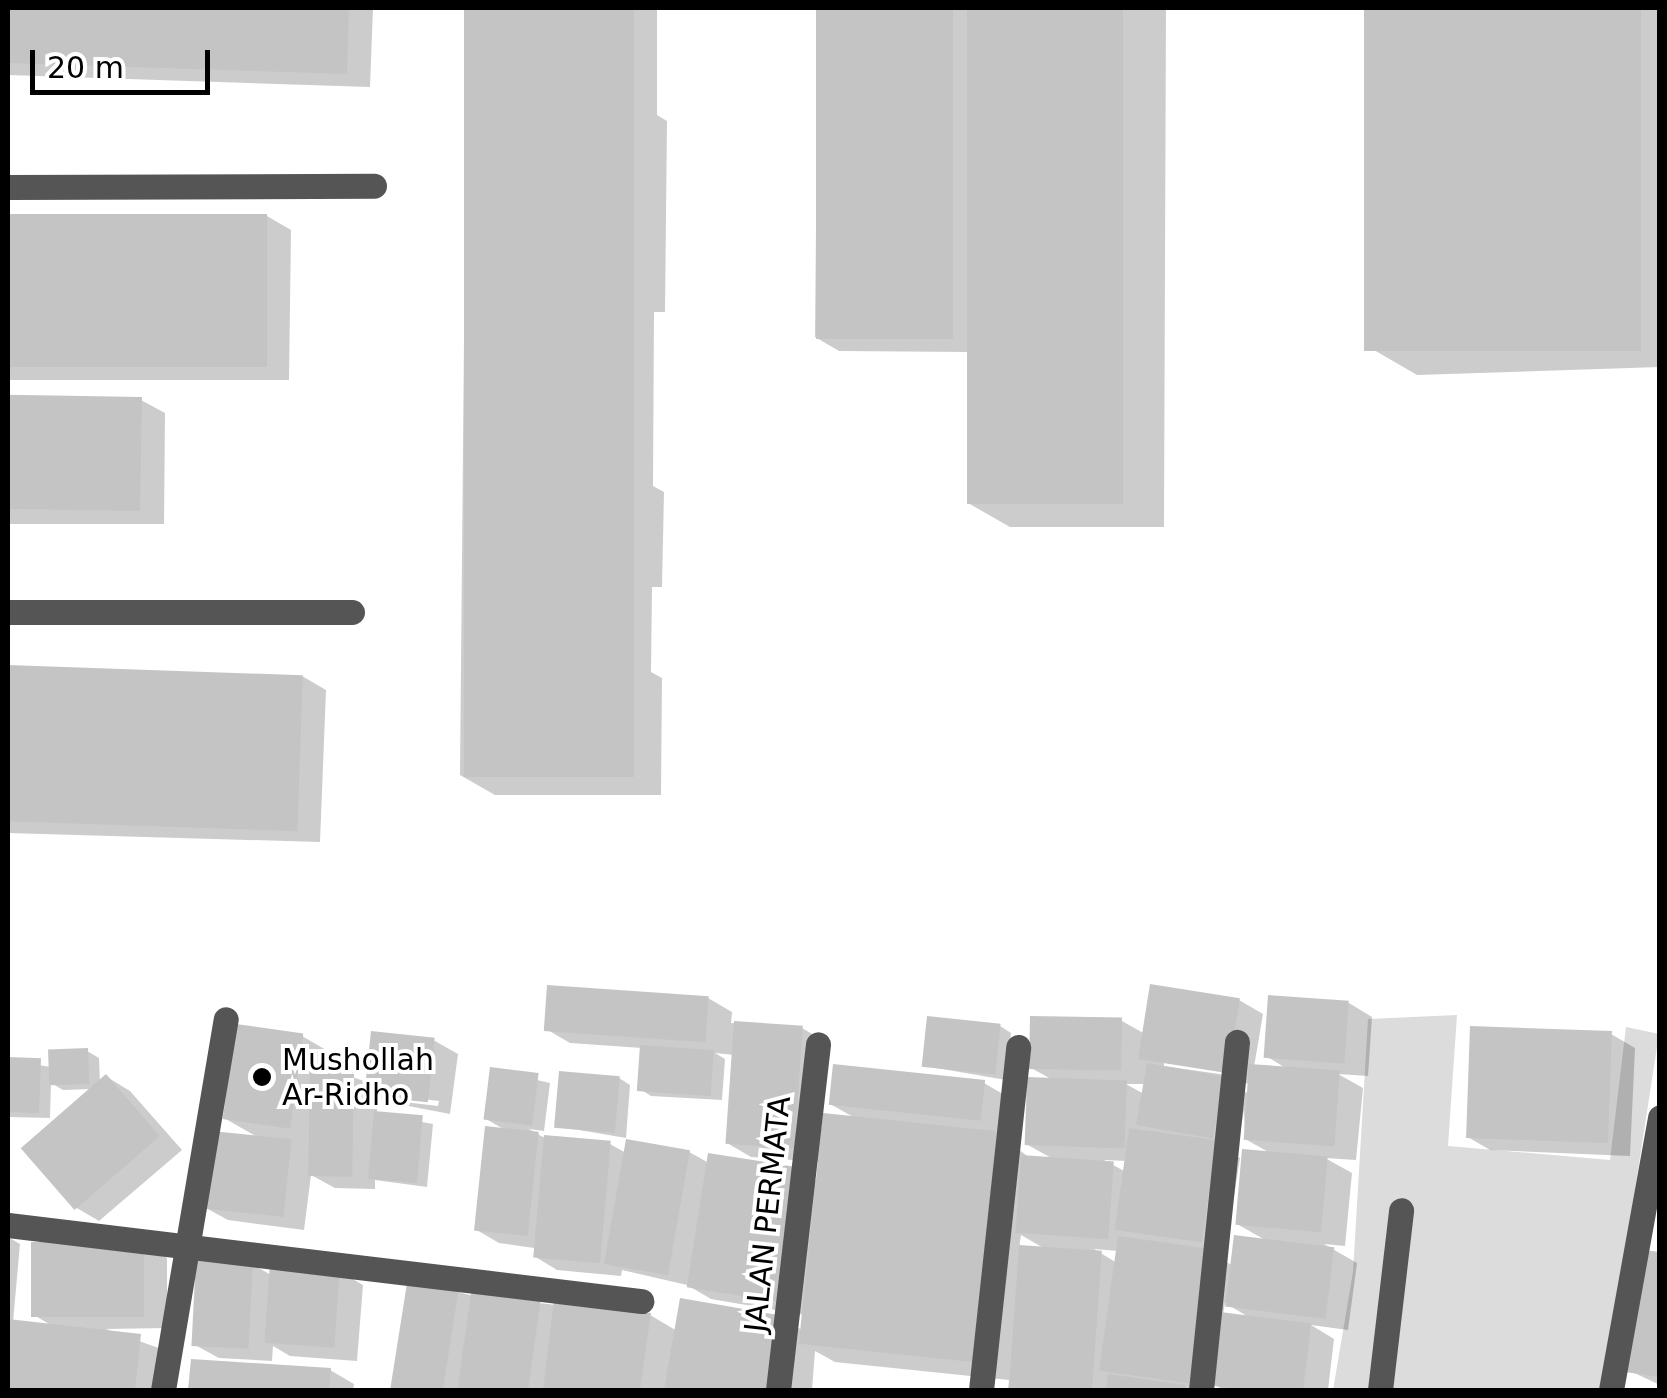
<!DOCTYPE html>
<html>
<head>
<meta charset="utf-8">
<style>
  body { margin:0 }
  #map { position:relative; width:1667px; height:1398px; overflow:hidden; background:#fff; font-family:"DejaVu Sans",sans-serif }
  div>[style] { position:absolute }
  .green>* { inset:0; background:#dcdcdc }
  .shadow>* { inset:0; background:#0003 }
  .building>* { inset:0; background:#c4c4c4; transform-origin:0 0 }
  .minor>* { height:25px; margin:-12.5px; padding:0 12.5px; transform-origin:12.5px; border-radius:12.5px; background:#555 }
  .dots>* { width:28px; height:28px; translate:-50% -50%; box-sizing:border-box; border:5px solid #fff; border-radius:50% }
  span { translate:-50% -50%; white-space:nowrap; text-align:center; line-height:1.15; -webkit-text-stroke:8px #fff; paint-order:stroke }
  .poi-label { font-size:30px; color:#000 }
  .left { translate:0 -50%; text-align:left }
  .street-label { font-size:30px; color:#000 }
  .frame { position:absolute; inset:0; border:10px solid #000; pointer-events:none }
  .scale { position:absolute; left:30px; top:50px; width:180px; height:45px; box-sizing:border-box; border:5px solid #000; border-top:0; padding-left:12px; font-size:30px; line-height:35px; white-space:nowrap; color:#000; -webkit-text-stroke:8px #fff; paint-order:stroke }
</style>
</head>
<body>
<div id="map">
  <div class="green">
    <i style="clip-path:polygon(1457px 1015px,1448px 1146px,1610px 1160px,1626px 1027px,1659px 1034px,1604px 1390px,1333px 1390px,1353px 1272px,1368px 1019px)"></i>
  </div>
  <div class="shadow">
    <i style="clip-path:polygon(8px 8px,373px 8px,370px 87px,8px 75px)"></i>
    <i style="clip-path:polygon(467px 8px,657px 8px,657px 115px,667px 121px,665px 312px,654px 312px,653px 486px,664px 492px,662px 587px,652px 587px,651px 672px,662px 678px,661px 795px,495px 795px,460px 775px)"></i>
    <i style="clip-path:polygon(818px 8px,1166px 8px,1164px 527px,1010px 527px,968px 503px,968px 352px,839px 351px,815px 337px)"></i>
    <i style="clip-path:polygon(1367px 8px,1660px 8px,1660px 367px,1417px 375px,1374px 350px)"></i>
    <i style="clip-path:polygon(267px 216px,291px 230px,289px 380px,8px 380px,8px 217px)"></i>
    <i style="clip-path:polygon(8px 400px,141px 400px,165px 413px,164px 524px,8px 524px)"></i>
    <i style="clip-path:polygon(8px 668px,302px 676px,326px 690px,320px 842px,8px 833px)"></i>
    <i style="clip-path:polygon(evenodd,708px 998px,732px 1012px,731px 1023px,802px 1028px,826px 1042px,819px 1128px,857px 1119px,830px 1104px,984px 1083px,1008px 1097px,1002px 1137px,1030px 1158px,1055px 1160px,1026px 1144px,1053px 1080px,1031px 1068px,1122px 1021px,1145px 1034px,1239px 1000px,1263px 1014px,1254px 1067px,1289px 1070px,1266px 1056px,1349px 1003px,1372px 1017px,1368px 1076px,1338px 1074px,1363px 1088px,1356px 1160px,1325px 1158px,1352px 1173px,1345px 1246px,1324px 1244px,1357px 1263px,1348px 1330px,1311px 1325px,1334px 1339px,1328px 1390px,1224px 1390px,1213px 1384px,1212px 1390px,1008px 1390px,1009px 1380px,835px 1362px,815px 1351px,812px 1390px,392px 1390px,410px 1280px,474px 1296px,650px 1315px,677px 1331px,783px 1319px,802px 1330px,804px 1315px,711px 1299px,687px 1285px,622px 1270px,621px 1276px,557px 1270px,534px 1256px,534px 1248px,499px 1243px,475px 1229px,507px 1131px,486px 1119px,493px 1070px,550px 1083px,544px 1131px,529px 1129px,543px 1137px,610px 1144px,626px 1153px,689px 1152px,709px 1163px,798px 1170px,818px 1182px,820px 1162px,751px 1157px,727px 1143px,734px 1055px,715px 1053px,725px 1059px,722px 1100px,651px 1096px,640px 1089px,642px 1048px,570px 1043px,546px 1029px,708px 998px,1164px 1061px,1240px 1072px,1240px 1077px,1164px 1066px,1164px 1061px,708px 998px,1229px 1081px,1250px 1084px,1249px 1094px,1229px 1082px,1229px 1081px,708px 998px,1126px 1084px,1145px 1084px,1144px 1094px,1126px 1084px,708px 998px,1244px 1110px,1245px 1139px,1272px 1154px,1237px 1224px,1267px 1241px,1233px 1266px,1211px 1253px,1225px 1255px,1240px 1158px,1224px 1149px,1237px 1150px,1244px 1110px,708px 998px,1104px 1160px,1127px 1161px,1126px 1172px,1104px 1160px,708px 998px,1021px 1235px,1047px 1250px,1019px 1248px,1021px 1235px,708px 998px,1094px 1249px,1118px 1251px,1117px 1263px,1094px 1249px,708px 998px,1225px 1303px,1252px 1319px,1223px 1315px,1225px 1303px)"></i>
    <i style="clip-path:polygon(1000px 1026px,1011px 1033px,1006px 1080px,925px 1066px)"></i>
    <i style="clip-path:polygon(evenodd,374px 1033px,435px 1041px,458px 1054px,450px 1114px,377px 1100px,377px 1114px,433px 1124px,427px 1187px,375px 1180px,375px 1189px,335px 1188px,311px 1175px,304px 1230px,228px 1220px,204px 1207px,261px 1139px,224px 1118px,302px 1036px,345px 1061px,343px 1074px,367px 1082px,374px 1033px,387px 1095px,439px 1101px,438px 1106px,387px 1100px,387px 1095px)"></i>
    <i style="clip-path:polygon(1611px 1034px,1635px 1048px,1630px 1156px,1490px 1150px,1466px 1136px)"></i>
    <i style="clip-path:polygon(87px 1051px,99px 1058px,100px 1083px,107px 1077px,130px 1091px,182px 1150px,99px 1221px,75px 1207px,92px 1089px,63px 1090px,51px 1083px,50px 1118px,8px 1117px,8px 1060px,51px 1067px)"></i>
    <i style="clip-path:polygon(619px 1078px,630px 1085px,626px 1138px,556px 1126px)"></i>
    <i style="clip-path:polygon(8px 1237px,20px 1244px,13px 1322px,54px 1327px,34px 1315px,143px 1245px,167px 1258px,167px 1328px,106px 1329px,164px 1350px,159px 1390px,8px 1390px)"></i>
    <i style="clip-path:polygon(1660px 1255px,1660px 1385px,1628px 1370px)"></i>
    <i style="clip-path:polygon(252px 1264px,271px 1275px,339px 1271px,363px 1285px,357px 1361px,290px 1356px,273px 1346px,272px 1361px,219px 1358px,195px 1345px)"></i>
    <i style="clip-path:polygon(193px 1362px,330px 1370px,354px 1384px,353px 1390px,191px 1390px)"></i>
  </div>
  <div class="building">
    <i style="clip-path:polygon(8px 8px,349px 8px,347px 74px,8px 63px)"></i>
    <i style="left:464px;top:8px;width:170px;height:769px"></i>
    <i style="left:816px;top:8px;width:137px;height:331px"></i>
    <i style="left:967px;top:8px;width:156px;height:496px"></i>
    <i style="left:1364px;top:8px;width:277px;height:343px"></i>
    <i style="left:8px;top:214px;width:259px;height:153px"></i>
    <i style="left:142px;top:397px;width:114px;height:134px;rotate:91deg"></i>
    <i style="left:8px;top:665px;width:295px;height:156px;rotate:2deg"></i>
    <i style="left:1150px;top:984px;width:91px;height:76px;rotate:9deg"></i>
    <i style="left:547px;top:985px;width:162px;height:46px;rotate:4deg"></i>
    <i style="left:1268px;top:995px;width:81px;height:63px;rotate:4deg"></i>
    <i style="left:927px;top:1016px;width:74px;height:51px;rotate:6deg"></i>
    <i style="left:1030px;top:1016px;width:92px;height:53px;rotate:1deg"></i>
    <i style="left:734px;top:1021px;width:69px;height:123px;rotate:4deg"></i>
    <i style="left:236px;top:1024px;width:68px;height:96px;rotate:8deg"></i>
    <i style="left:1470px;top:1026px;width:142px;height:112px;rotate:2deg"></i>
    <i style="left:371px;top:1031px;width:64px;height:65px;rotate:6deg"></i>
    <i style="left:640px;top:1045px;width:74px;height:46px;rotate:4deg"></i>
    <i style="left:88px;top:1048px;width:36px;height:40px;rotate:88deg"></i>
    <i style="left:8px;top:1057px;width:33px;height:55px;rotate:2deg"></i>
    <i style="left:1147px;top:1063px;width:78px;height:63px;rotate:10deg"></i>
    <i style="left:833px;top:1064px;width:153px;height:41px;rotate:6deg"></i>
    <i style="left:1249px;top:1064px;width:91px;height:76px;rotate:4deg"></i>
    <i style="left:490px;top:1067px;width:49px;height:53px;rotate:7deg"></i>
    <i style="left:310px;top:1071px;width:44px;height:105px;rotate:1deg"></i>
    <i style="left:559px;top:1071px;width:61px;height:57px;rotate:5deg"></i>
    <i style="left:106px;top:1074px;width:82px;height:113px;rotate:49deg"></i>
    <i style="left:1027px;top:1077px;width:100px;height:68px;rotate:2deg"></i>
    <i style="left:374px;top:1111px;width:49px;height:68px;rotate:5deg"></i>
    <i style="left:823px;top:1113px;width:175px;height:232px;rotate:6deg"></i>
    <i style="left:485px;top:1126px;width:54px;height:105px;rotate:6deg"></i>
    <i style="left:1129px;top:1128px;width:88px;height:103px;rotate:8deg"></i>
    <i style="left:212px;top:1131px;width:80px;height:78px;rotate:6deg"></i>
    <i style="left:544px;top:1135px;width:67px;height:123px;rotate:5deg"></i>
    <i style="left:626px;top:1139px;width:65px;height:127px;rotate:10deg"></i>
    <i style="left:1242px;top:1149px;width:86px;height:76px;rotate:5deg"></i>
    <i style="left:708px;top:1153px;width:92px;height:136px;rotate:9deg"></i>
    <i style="left:1021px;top:1155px;width:93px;height:78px;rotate:4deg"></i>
    <i style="left:1234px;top:1235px;width:101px;height:72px;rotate:7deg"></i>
    <i style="left:1118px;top:1236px;width:91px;height:136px;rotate:8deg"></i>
    <i style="left:31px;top:1242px;width:113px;height:75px"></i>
    <i style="left:1019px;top:1245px;width:83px;height:146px;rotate:4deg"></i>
    <i style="clip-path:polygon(1644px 1250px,1660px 1252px,1660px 1377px,1625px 1372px)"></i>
    <i style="left:196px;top:1259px;width:57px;height:87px;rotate:3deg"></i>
    <i style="left:270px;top:1263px;width:70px;height:80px;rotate:4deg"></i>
    <i style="left:408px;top:1277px;width:52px;height:114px;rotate:9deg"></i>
    <i style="left:472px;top:1286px;width:70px;height:105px;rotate:8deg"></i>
    <i style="clip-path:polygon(680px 1298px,784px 1316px,771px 1390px,664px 1390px)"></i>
    <i style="clip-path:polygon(554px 1301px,651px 1313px,640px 1390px,543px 1390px)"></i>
    <i style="left:1220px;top:1312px;width:92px;height:74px;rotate:7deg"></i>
    <i style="clip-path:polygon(8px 1319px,141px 1334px,135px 1390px,8px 1390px)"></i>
    <i style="clip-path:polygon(191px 1359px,331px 1368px,329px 1390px,188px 1390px)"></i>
    <i style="clip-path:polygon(1108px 1374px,1186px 1385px,1185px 1390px,1106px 1390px)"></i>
  </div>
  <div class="minor">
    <i style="left:8px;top:187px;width:366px;rotate:-0.2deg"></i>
    <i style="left:8px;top:612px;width:344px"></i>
    <i style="left:8px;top:1225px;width:638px;rotate:6.85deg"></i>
    <i style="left:163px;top:1390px;width:376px;rotate:-80.4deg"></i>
    <i style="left:778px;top:1390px;width:348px;rotate:-83.4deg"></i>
    <i style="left:981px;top:1390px;width:345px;rotate:-83.8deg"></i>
    <i style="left:1201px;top:1390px;width:350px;rotate:-84.1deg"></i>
    <i style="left:1380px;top:1390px;width:181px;rotate:-83.3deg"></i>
    <i style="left:1611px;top:1390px;width:277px;rotate:-79.8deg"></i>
  </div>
  <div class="dots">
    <i style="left:262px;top:1077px;background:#000"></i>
  </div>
  <div class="poi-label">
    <span class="left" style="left:282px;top:1077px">Mushollah<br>Ar-Ridho</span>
  </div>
  <div class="street-label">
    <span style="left:768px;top:1214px;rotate:-84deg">JALAN PERMATA</span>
  </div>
  <div class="frame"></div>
  <div class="scale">20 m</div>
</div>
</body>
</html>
